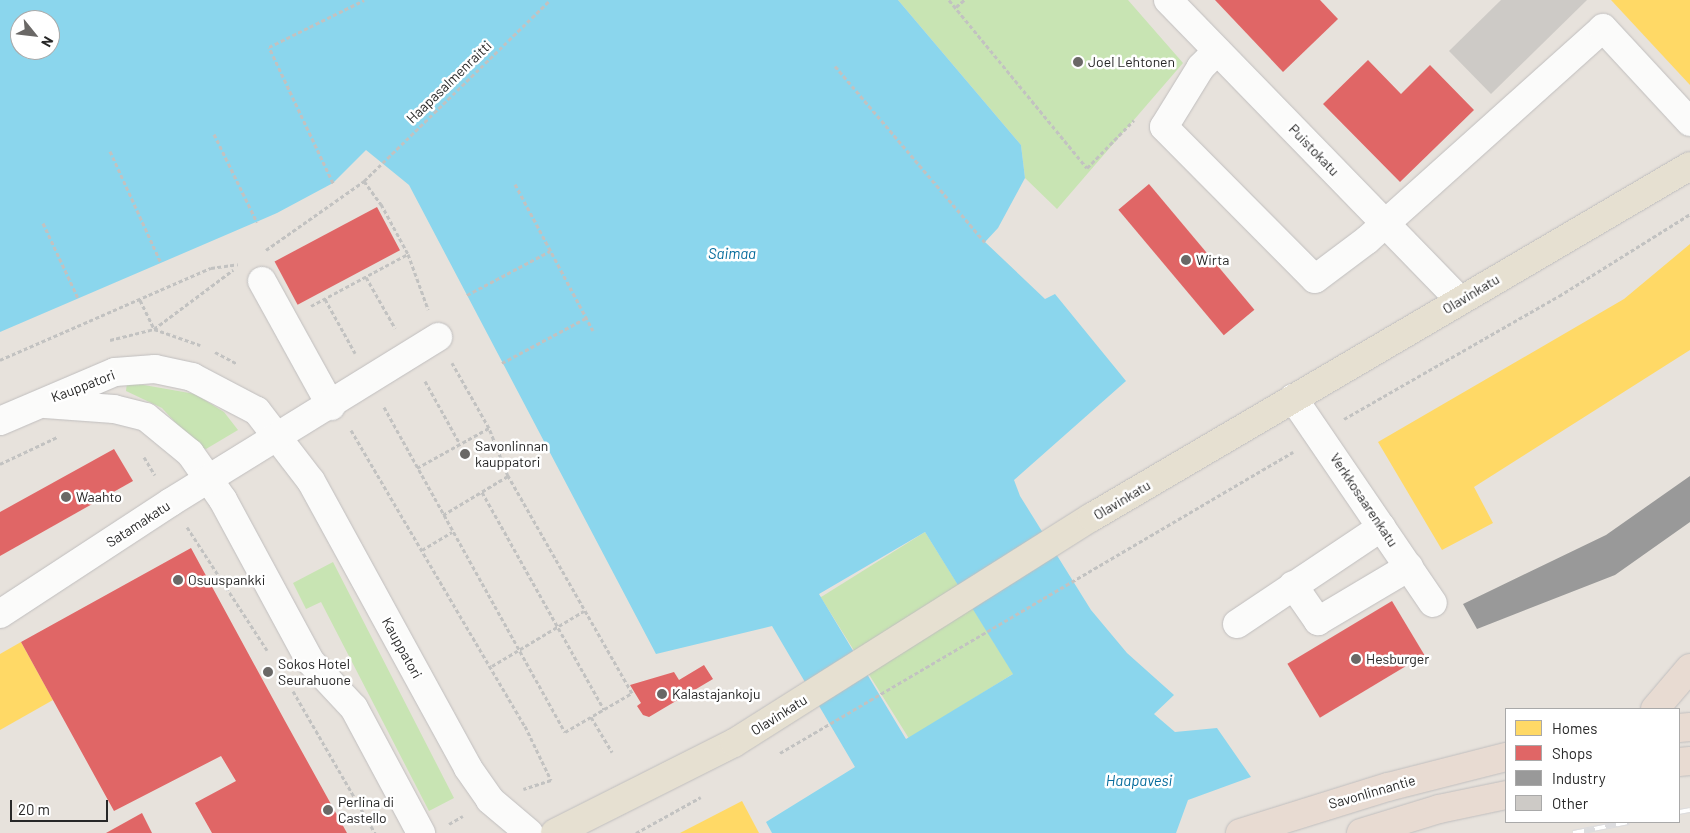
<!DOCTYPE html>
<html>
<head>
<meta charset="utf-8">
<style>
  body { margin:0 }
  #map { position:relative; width:1690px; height:833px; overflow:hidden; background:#e7e2dc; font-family:Barlow,sans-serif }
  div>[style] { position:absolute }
  .green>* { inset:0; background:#c8e4b3; transform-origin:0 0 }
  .water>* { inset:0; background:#8bd6ed }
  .homes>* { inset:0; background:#ffd966 }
  .shops>* { inset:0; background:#e06666; transform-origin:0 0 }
  .industry>* { inset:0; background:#999 }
  .building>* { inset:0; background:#cdcac6 }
  .path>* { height:3px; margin-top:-1.5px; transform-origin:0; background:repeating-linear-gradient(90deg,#c2c2c1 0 4px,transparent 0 6.5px) }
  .roads { filter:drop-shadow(0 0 1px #c0bebe) drop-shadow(0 0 1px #c0bebe) }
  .minor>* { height:28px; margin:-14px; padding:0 14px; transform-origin:14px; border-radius:14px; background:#fbfbfa }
  .major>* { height:28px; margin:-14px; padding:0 14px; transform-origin:14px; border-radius:14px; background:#e6e0d1 }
  .highway>* { height:28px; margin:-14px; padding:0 14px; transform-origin:14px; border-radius:14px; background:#e8dbd2 }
  .rail>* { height:5.5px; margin-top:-2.75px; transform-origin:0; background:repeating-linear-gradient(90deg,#fff 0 11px,#dcdcde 0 22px); box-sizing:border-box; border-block:1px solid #dcdcde }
  .dots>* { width:14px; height:14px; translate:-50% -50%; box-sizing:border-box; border:2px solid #fff; border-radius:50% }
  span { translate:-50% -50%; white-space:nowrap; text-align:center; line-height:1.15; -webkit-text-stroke:5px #fff; paint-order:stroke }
  .poi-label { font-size:14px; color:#272727 }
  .left { translate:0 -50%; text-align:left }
  .street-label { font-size:14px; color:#272727 }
  .water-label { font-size:15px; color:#066c9c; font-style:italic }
  .legend { position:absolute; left:1505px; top:708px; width:175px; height:115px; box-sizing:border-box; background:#fff; border:1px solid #a9a9a9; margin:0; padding:6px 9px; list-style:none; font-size:15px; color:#272727 }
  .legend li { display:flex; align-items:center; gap:10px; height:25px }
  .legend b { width:25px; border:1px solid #a9a9a9 }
  .north { position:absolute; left:10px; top:10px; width:50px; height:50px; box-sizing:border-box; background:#fff; border:1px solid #a9a9a9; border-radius:50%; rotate:119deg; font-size:14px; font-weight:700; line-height:20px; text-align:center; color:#272727 }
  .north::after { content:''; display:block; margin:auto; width:18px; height:22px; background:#6a6866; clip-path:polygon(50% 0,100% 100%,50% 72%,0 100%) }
  .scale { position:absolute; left:10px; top:800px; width:98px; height:22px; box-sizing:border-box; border:2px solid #272727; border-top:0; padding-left:6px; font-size:15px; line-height:18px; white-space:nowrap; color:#272727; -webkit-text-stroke:4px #fff; paint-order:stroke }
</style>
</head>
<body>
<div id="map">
  <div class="green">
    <i style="clip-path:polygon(898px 0,1128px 0,1183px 63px,1057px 209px,1025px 178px,1021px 145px)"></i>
    <i style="clip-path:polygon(127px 382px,195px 394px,224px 412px,238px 430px,206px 449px,196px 445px,162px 408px,126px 391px)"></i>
    <i style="left:925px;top:532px;width:167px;height:123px;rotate:58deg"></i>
    <i style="clip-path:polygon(333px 562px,454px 798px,429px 811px,321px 602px,306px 609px,293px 583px)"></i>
  </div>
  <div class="water">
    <i style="clip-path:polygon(evenodd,0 0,898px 0,1021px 145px,1025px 178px,998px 228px,985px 242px,1045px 299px,1055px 294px,1126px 381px,1014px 480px,1020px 496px,1091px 610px,1127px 653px,1174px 695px,1154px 714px,1175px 732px,1217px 728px,1251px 777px,1188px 800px,1176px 833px,772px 833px,766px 822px,855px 767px,772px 626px,656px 654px,409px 185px,366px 150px,333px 183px,277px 213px,0 332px,0 0,20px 20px,50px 20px,50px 50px,20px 50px,20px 20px,0 0,925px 532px,1013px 674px,906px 739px,819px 594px,925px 532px)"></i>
  </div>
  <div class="homes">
    <i style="clip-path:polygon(1611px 0,1690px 0,1690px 85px)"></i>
    <i style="clip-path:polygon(1690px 244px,1690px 350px,1474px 487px,1493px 523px,1442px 550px,1378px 442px,1624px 299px)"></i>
    <i style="clip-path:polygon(21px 642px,53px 700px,0 730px,0 654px)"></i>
    <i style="clip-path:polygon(742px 801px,759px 833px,680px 833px)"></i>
  </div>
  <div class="shops">
    <i style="clip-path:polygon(1215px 0,1320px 0,1338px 19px,1283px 72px)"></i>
    <i style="clip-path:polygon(1368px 60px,1401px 94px,1430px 65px,1474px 110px,1400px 182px,1323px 104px)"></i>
    <i style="left:1149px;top:184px;width:164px;height:40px;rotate:50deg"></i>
    <i style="left:377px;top:207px;width:49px;height:116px;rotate:62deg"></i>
    <i style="clip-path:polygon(114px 449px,133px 481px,0 556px,0 512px)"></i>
    <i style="clip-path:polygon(191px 548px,285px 721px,347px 833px,212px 833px,195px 803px,236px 781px,221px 756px,114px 811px,21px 642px)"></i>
    <i style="left:1392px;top:601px;width:63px;height:122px;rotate:59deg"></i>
    <i style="clip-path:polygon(704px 665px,713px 679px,649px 717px,643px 715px,637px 706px,641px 703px,630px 685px,674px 672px,679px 680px)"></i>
    <i style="clip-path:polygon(142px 813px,152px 833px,106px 833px)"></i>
  </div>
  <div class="industry">
    <i style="clip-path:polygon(1690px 476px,1690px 522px,1615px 575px,1477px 629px,1463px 604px,1606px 535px)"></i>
  </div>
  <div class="building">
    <i style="clip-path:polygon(1501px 0,1587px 0,1491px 94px,1449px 51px)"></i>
  </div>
  <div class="path">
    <i style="left:949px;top:0;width:217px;rotate:50.6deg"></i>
    <i style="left:1087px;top:168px;width:67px;rotate:-45.6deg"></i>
    <i style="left:956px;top:7px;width:11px;rotate:-41deg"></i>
    <i style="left:835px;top:66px;width:231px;rotate:49.6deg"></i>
    <i style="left:214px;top:134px;width:98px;rotate:64deg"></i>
    <i style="left:110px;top:151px;width:123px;rotate:65.5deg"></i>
    <i style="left:364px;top:181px;width:29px;rotate:54deg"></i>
    <i style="left:381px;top:204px;width:57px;rotate:61.6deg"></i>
    <i style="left:408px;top:254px;width:59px;rotate:70deg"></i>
    <i style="left:333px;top:183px;width:150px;rotate:-115.2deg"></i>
    <i style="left:269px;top:47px;width:106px;rotate:-26.3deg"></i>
    <i style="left:515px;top:184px;width:166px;rotate:62deg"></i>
    <i style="left:43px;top:223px;width:83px;rotate:65deg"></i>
    <i style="left:266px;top:250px;width:120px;rotate:-35.1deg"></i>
    <i style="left:364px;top:181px;width:260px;rotate:-44.2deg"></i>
    <i style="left:366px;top:277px;width:59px;rotate:60.4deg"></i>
    <i style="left:467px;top:295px;width:94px;rotate:-27.9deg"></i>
    <i style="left:325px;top:299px;width:62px;rotate:60.9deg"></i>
    <i style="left:140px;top:300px;width:32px;rotate:64deg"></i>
    <i style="left:154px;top:329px;width:49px;rotate:19.2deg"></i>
    <i style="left:311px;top:306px;width:110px;rotate:-28.2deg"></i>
    <i style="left:110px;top:340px;width:45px;rotate:-14deg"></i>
    <i style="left:154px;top:329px;width:99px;rotate:-36.8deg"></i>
    <i style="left:215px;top:352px;width:24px;rotate:28deg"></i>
    <i style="left:0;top:360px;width:230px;rotate:-23.6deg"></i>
    <i style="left:211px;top:268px;width:27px;rotate:-8deg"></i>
    <i style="left:502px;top:363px;width:95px;rotate:-28.2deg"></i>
    <i style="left:425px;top:381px;width:72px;rotate:60.9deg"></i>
    <i style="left:384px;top:407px;width:372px;rotate:60.9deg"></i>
    <i style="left:565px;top:732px;width:78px;rotate:-30.2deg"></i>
    <i style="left:632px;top:693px;width:250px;rotate:-119.7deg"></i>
    <i style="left:508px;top:476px;width:52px;rotate:-111.6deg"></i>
    <i style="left:489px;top:428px;width:75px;rotate:-119.6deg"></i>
    <i style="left:1344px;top:419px;width:248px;rotate:-29.8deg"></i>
    <i style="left:1559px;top:296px;width:155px;rotate:-32deg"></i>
    <i style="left:351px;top:430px;width:343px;rotate:59.6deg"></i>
    <i style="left:525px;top:726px;width:60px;rotate:64.3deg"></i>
    <i style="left:551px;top:780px;width:29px;rotate:162deg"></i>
    <i style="left:144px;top:457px;width:21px;rotate:59deg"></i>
    <i style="left:0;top:464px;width:63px;rotate:-25.3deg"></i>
    <i style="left:417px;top:468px;width:82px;rotate:-29.1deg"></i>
    <i style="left:482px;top:492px;width:249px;rotate:60.7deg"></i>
    <i style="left:443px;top:515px;width:76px;rotate:-31deg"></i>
    <i style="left:187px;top:527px;width:147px;rotate:57deg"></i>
    <i style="left:422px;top:550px;width:35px;rotate:-31deg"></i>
    <i style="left:492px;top:666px;width:107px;rotate:-30.9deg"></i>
    <i style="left:293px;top:691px;width:164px;rotate:60deg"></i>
    <i style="left:591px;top:717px;width:41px;rotate:59deg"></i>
    <i style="left:780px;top:753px;width:595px;rotate:-30.4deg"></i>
    <i style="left:449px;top:824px;width:16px;rotate:-30deg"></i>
    <i style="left:636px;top:833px;width:74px;rotate:-29deg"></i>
  </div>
  <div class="roads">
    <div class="minor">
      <i style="left:1168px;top:0;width:419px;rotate:45.8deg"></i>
      <i style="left:1217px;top:51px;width:23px;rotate:135deg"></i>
      <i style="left:1201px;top:67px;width:70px;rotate:121.7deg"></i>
      <i style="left:1164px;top:127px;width:214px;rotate:45.2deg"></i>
      <i style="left:1315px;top:279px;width:65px;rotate:-36.9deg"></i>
      <i style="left:1367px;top:240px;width:317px;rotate:-41.9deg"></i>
      <i style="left:1603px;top:28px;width:128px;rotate:47.2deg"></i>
      <i style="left:262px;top:281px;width:143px;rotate:61.1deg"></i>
      <i style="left:1293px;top:398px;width:248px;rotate:55.7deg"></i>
      <i style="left:45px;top:404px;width:69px;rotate:4.1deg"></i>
      <i style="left:114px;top:409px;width:33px;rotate:14deg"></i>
      <i style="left:146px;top:417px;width:57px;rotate:39.3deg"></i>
      <i style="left:190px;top:453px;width:57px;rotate:54.9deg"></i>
      <i style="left:223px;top:500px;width:183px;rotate:61.6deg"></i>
      <i style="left:310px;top:661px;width:64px;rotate:46.9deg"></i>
      <i style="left:354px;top:708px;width:142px;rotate:61.8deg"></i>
      <i style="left:0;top:421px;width:125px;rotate:-23.1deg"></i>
      <i style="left:115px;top:372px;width:40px;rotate:-4.3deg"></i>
      <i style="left:155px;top:369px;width:38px;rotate:12deg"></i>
      <i style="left:192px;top:377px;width:73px;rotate:27.6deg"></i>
      <i style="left:257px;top:411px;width:88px;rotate:52.4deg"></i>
      <i style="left:311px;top:481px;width:327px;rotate:61.3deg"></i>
      <i style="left:468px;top:768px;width:39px;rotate:55deg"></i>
      <i style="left:490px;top:800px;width:51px;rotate:40.2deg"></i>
      <i style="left:1293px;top:585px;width:44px;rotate:55.2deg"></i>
      <i style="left:1318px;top:621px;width:106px;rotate:-30.7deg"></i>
      <i style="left:0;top:614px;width:204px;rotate:-33.2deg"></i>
      <i style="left:171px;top:502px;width:314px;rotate:-31.7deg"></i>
      <i style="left:1237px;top:624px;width:174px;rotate:-33.8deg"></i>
    </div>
    <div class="major">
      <i style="left:555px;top:833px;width:200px;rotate:-26.7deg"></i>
      <i style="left:734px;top:743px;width:423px;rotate:-32.3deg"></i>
      <i style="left:1092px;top:517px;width:693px;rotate:-30.41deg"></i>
    </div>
    <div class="highway">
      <i style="left:1655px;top:709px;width:54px;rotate:-49.5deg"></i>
      <i style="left:1679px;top:728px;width:11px;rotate:-5deg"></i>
      <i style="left:1679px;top:762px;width:11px;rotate:-5deg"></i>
      <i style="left:1240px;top:833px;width:155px;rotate:-17.3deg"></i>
      <i style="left:1388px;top:787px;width:122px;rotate:-14.3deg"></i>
      <i style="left:1361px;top:833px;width:82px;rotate:-17.1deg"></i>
      <i style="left:1439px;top:809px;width:68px;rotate:-11.8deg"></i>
    </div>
  </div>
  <div class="rail">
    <i style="left:1679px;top:812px;width:11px;rotate:-10deg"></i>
    <i style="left:1573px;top:833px;width:57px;rotate:-11.1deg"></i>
  </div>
  <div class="dots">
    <i style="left:1078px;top:62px;background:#6a6866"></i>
    <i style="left:1186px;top:260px;background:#6a6866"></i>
    <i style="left:465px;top:454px;background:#6a6866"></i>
    <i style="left:66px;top:497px;background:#6a6866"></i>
    <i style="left:178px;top:580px;background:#6a6866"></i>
    <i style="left:1356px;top:659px;background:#6a6866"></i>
    <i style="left:268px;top:672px;background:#6a6866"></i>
    <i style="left:662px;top:694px;background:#6a6866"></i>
    <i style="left:328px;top:810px;background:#6a6866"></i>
  </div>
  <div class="poi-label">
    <span class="left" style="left:1088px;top:62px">Joel Lehtonen</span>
    <span class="left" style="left:1196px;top:260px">Wirta</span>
    <span class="left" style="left:475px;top:454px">Savonlinnan<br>kauppatori</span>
    <span class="left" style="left:76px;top:497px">Waahto</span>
    <span class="left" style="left:188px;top:580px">Osuuspankki</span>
    <span class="left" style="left:1366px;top:659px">Hesburger</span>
    <span class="left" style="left:278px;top:672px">Sokos Hotel<br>Seurahuone</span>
    <span class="left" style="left:672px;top:694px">Kalastajankoju</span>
    <span class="left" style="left:338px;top:810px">Perlina di<br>Castello</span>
  </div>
  <div class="street-label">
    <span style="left:449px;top:82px;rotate:-44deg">Haapasalmenraitti</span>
    <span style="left:1314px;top:150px;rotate:46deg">Puistokatu</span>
    <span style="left:1471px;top:294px;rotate:-31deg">Olavinkatu</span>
    <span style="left:83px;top:386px;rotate:-21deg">Kauppatori</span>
    <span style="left:1122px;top:500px;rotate:-31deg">Olavinkatu</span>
    <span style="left:1364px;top:500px;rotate:56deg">Verkkosaarenkatu</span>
    <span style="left:138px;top:524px;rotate:-33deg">Satamakatu</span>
    <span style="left:402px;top:648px;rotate:61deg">Kauppatori</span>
    <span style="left:779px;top:715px;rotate:-32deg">Olavinkatu</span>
    <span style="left:1372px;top:792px;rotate:-16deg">Savonlinnantie</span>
  </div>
  <div class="water-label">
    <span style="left:732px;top:254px">Saimaa</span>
    <span style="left:1139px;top:781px">Haapavesi</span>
  </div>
  <ul class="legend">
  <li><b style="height:14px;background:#ffd966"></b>Homes</li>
  <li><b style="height:14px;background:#e06666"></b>Shops</li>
  <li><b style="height:14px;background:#999"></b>Industry</li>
  <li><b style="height:14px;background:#cdcac6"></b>Other</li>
  </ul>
  <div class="north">N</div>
  <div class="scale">20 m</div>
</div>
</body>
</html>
